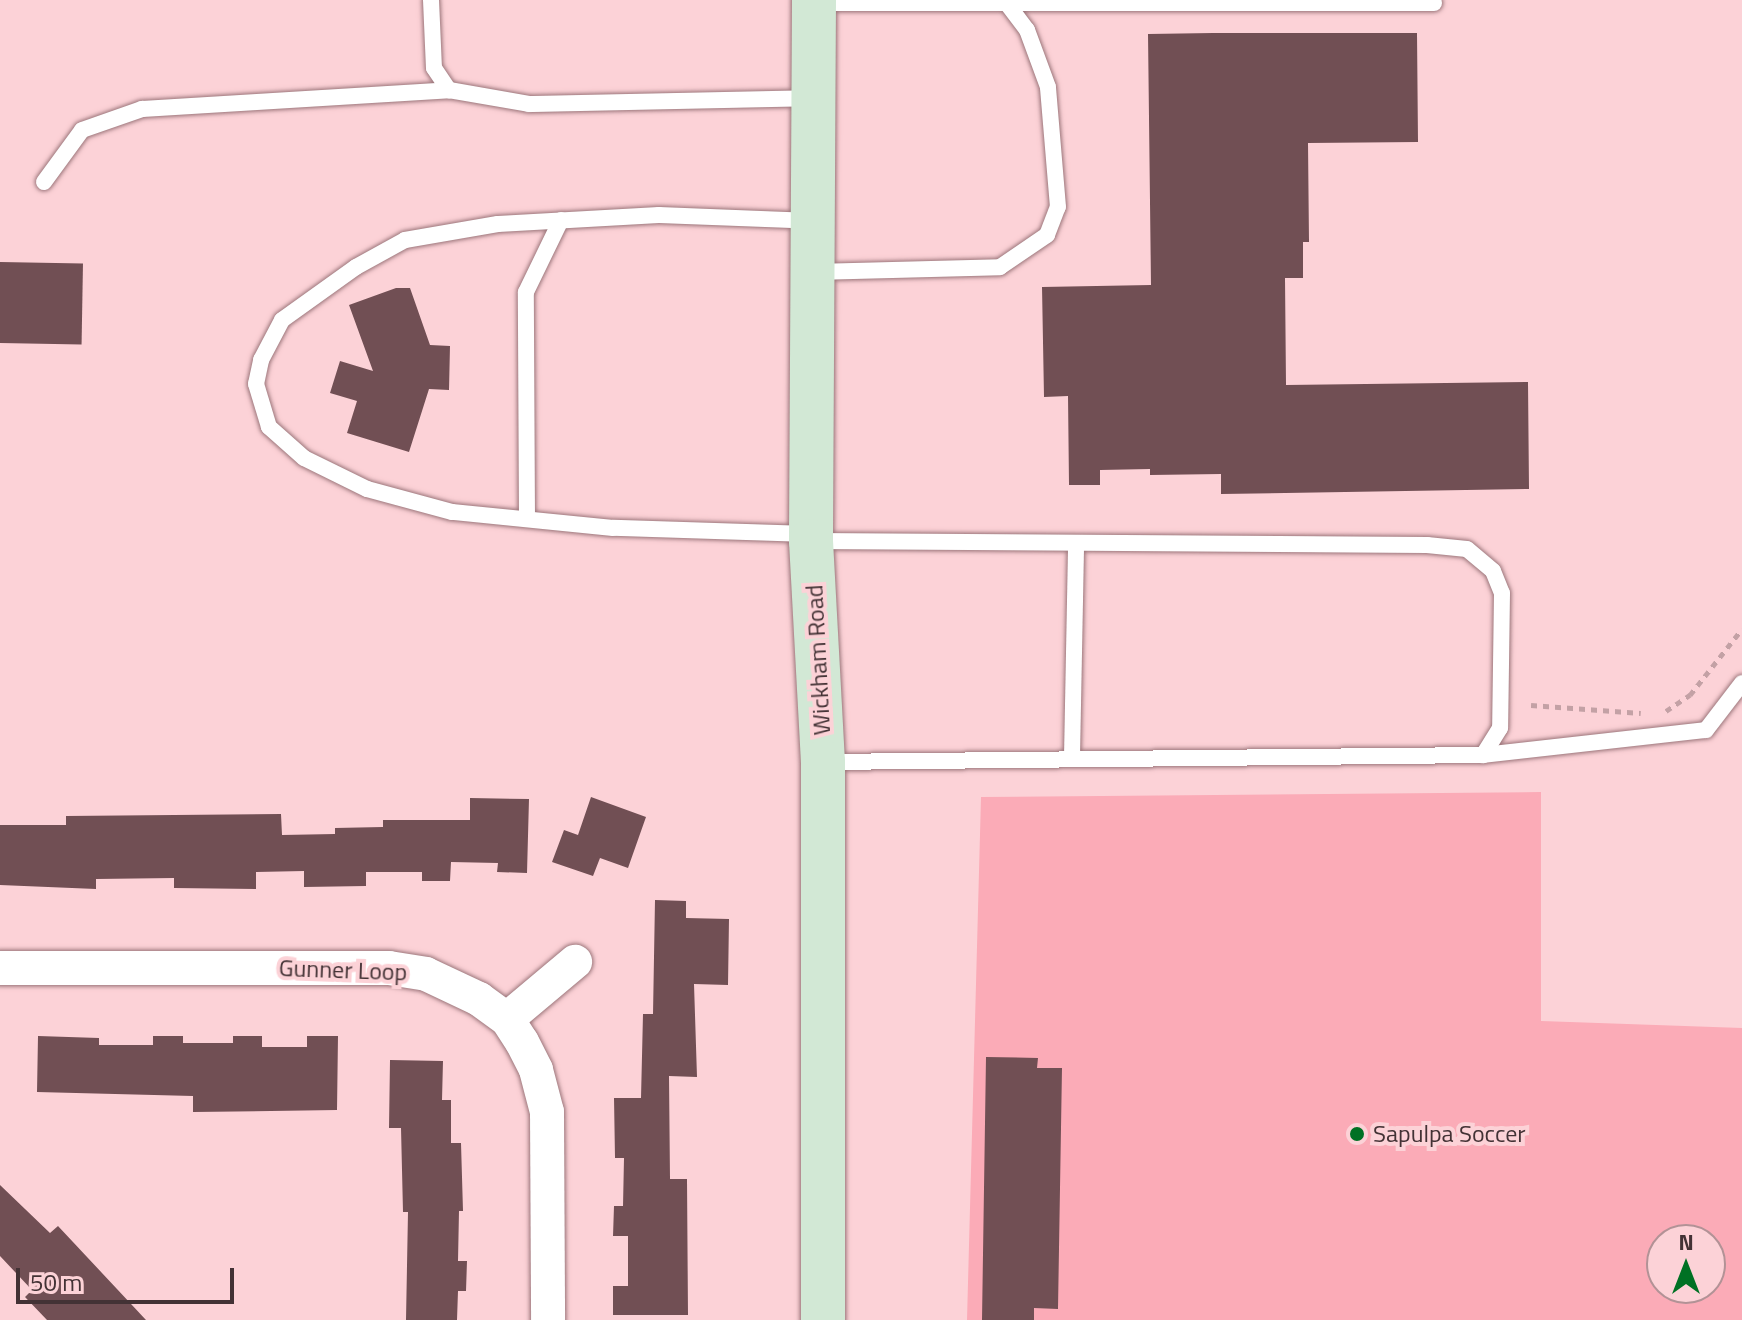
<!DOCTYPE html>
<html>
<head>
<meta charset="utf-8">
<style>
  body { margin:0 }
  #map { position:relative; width:1742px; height:1320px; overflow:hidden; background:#fcd2d7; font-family:"Titillium Web",sans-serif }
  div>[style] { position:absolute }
  .green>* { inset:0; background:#fbabb7 }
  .building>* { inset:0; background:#714f54; transform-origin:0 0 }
  .path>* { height:5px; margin-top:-2.5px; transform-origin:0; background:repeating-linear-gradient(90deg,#c3a1a5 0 6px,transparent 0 12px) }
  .roads { filter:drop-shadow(0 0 2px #9c767b) drop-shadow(0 0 2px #9c767b) }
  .lane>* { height:16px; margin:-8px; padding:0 8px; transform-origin:8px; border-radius:8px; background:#fff }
  .street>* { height:34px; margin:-17px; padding:0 17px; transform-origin:17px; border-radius:17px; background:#fff }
  .secondary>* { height:44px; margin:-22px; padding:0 22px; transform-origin:22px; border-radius:22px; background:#d2e8d5 }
  .dots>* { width:22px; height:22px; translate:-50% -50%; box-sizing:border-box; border:4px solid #fcd2d7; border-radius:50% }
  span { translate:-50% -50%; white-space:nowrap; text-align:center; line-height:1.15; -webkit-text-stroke:8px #fcd2d7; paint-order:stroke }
  .street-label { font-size:24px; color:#433235 }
  .poi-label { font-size:24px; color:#433235 }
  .left { translate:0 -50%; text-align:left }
  .north { position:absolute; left:1646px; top:1224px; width:80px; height:80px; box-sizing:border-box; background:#fcd2d7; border:2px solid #b29296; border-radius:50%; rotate:0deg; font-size:22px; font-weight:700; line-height:32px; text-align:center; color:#433235 }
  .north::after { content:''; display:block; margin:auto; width:28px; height:36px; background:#007124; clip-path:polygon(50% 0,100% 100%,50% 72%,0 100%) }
  .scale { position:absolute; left:16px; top:1268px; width:218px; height:36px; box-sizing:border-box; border:4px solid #433235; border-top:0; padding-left:10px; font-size:24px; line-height:28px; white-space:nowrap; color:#433235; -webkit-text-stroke:6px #fcd2d7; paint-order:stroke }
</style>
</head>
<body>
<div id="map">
  <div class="green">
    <i style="clip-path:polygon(evenodd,1541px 792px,1541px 1021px,1742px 1028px,1742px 1320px,967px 1320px,981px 797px,1541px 792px,1662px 1240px,1710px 1240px,1710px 1288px,1662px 1288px,1662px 1240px)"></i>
  </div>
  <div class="building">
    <i style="clip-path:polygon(1213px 33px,1417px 33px,1418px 142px,1308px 143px,1309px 242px,1303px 242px,1303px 278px,1285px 278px,1286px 385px,1528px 382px,1529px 489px,1221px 494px,1221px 474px,1150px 475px,1150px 469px,1100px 470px,1100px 485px,1069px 485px,1068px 396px,1044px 397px,1042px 287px,1151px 285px,1148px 34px)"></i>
    <i style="left:0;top:262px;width:83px;height:81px;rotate:1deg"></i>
    <i style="clip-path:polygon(396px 288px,410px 288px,430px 345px,450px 346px,449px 390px,429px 389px,409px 452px,347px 433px,357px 401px,330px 393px,340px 361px,373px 371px,349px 305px)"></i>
    <i style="clip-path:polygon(591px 797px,646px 817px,628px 868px,600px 858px,593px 876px,552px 862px,564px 830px,578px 835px)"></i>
    <i style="clip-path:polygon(470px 798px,529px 799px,527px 873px,497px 872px,498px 863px,451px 862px,450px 881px,422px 881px,422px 872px,366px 872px,366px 886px,304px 887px,304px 871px,256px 872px,256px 889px,174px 888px,174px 878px,96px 879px,96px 889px,0 885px,0 825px,66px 825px,66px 816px,281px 814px,282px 835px,335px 834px,335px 828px,383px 827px,383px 820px,470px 820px)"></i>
    <i style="clip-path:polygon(655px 900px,686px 901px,686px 918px,729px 919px,728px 985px,694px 984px,697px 1077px,669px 1076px,670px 1179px,687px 1179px,688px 1315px,613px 1315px,613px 1286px,628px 1286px,628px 1236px,613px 1236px,614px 1206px,623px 1206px,624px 1158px,615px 1158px,614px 1098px,641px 1098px,643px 1014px,653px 1014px)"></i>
    <i style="clip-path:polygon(38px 1036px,99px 1038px,99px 1045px,153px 1045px,153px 1036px,183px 1036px,183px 1043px,233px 1043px,233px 1036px,262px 1036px,262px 1047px,307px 1047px,307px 1036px,338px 1036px,337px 1110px,193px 1112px,193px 1096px,37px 1092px)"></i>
    <i style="clip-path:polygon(986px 1057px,1038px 1058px,1037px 1068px,1062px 1068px,1058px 1309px,1034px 1308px,1034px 1320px,982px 1320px)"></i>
    <i style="clip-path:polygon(390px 1060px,443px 1061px,442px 1100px,451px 1100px,451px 1143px,461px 1143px,463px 1211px,459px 1211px,458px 1261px,467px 1261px,466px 1291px,458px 1291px,457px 1320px,406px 1320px,408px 1212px,403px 1212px,401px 1128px,389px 1128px)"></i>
    <i style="clip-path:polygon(0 1185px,50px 1233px,58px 1226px,146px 1320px,47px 1320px,25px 1297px,32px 1290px,0 1256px)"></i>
  </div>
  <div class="path">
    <i style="left:1531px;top:705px;width:110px;rotate:4.2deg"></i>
    <i style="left:1666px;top:711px;width:29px;rotate:-34deg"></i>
    <i style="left:1690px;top:695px;width:84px;rotate:-51.8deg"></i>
  </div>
  <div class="roads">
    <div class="lane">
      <i style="left:431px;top:0;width:68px;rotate:87.5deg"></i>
      <i style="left:434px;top:68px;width:27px;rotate:56deg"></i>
      <i style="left:449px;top:90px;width:81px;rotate:9.9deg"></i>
      <i style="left:529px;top:104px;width:283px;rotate:-1.2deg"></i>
      <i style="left:1007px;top:3px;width:427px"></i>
      <i style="left:44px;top:182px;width:64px;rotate:-53.8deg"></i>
      <i style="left:82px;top:130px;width:64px;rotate:-19.3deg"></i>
      <i style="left:142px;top:109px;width:308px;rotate:-3.5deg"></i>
      <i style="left:814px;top:272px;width:186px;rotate:-1.5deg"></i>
      <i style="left:1000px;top:267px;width:57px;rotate:-34.2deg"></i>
      <i style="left:1047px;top:235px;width:30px;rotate:-69deg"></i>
      <i style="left:1058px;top:207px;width:120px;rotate:-94.8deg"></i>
      <i style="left:1048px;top:87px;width:61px;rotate:-110.2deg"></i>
      <i style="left:1027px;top:30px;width:34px;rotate:-127deg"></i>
      <i style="left:1007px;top:3px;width:192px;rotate:180deg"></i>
      <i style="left:527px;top:519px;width:227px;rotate:-90.3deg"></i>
      <i style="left:526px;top:292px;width:80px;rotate:-64.1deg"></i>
      <i style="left:809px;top:534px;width:196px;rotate:-178.2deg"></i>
      <i style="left:613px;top:528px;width:162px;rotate:-174.3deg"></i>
      <i style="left:452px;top:512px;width:88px;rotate:-164.9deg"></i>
      <i style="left:367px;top:489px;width:70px;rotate:-153.8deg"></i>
      <i style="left:304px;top:458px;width:47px;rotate:-138.5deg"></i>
      <i style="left:269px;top:427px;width:45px;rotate:-106.8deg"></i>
      <i style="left:256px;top:384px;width:25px;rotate:-78deg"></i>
      <i style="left:261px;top:360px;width:45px;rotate:-62.3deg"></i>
      <i style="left:282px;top:320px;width:91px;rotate:-35.6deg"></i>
      <i style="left:356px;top:267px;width:56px;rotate:-28.9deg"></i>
      <i style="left:405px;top:240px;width:94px;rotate:-9.8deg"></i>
      <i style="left:498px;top:224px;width:161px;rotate:-3.2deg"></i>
      <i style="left:659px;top:215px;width:153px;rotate:2.2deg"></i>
      <i style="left:813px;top:541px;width:614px;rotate:0.37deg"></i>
      <i style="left:1427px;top:545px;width:40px;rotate:5.7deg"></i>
      <i style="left:1467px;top:549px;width:34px;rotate:40deg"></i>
      <i style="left:1493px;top:571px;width:24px;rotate:68deg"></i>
      <i style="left:1502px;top:593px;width:135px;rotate:90.8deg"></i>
      <i style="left:1500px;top:728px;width:32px;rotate:122deg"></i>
      <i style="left:1483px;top:755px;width:658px;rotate:179.39deg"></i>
      <i style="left:1483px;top:755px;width:224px;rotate:-6.4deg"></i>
      <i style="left:1706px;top:730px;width:59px;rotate:-52.5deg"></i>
      <i style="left:1072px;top:757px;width:214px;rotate:-88.9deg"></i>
    </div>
    <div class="street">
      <i style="left:0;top:968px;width:389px"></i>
      <i style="left:389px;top:968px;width:37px;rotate:9deg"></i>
      <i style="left:426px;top:974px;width:59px;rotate:25.3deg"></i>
      <i style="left:479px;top:999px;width:34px;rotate:36deg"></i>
      <i style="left:507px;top:1019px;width:27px;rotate:57deg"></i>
      <i style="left:522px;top:1042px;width:31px;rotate:63deg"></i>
      <i style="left:536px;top:1070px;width:43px;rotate:75.3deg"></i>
      <i style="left:547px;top:1112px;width:208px;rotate:89.7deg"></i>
      <i style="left:507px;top:1019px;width:89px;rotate:-40deg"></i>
    </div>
    <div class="secondary">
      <i style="left:814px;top:0;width:541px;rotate:90.32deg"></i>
      <i style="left:811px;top:541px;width:221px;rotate:86.9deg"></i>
      <i style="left:823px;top:762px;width:558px;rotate:90deg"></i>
    </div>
  </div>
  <div class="dots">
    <i style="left:1357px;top:1134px;background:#007124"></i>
  </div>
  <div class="street-label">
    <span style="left:818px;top:660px;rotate:-93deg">Wickham Road</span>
    <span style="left:343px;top:970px;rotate:2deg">Gunner Loop</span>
  </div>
  <div class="poi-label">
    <span class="left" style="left:1373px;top:1134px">Sapulpa Soccer</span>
  </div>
  <div class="north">N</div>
  <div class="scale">50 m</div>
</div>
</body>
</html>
